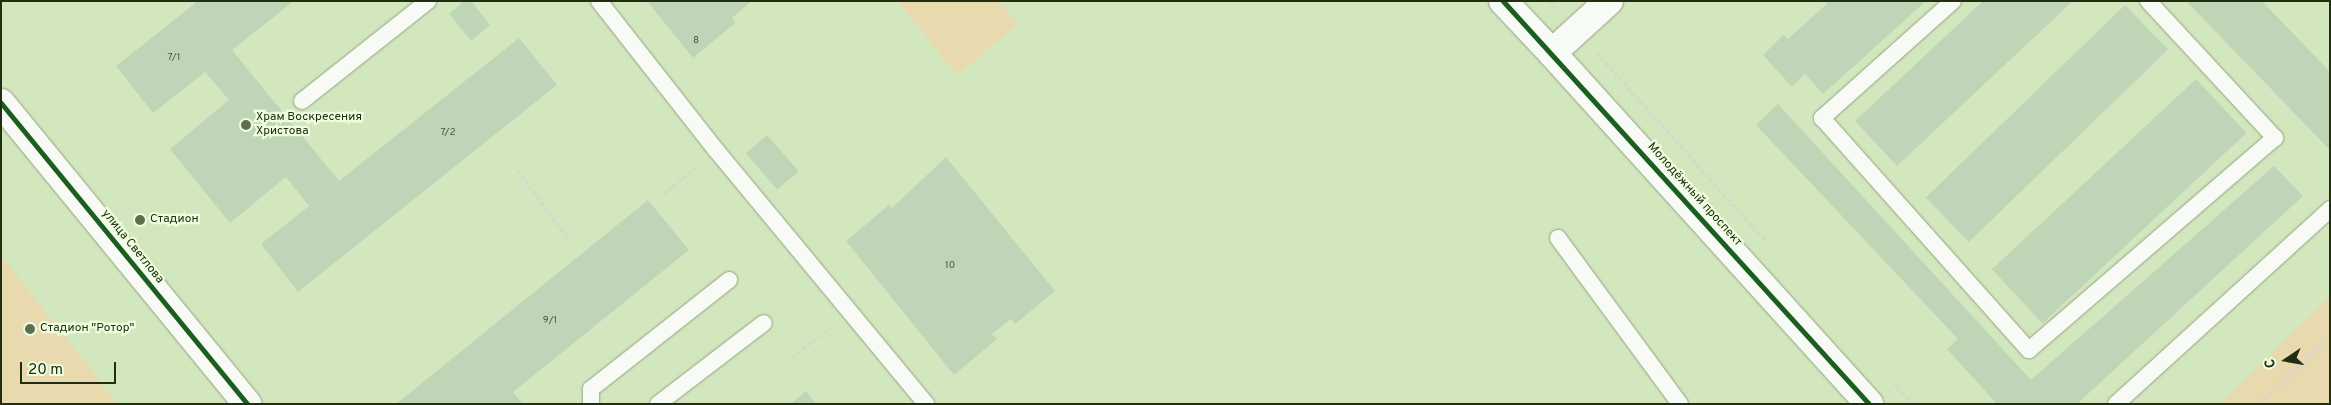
<!DOCTYPE html>
<html>
<head>
<meta charset="utf-8">
<style>
  body { margin:0 }
  #map { position:relative; width:2331px; height:405px; overflow:hidden; background:#d3e7be; font-family:Overpass,sans-serif }
  div>[style] { position:absolute }
  .green>* { inset:0; background:#e8daae }
  .building>* { inset:0; background:#bfd5b8; transform-origin:0 0 }
  .path>* { height:3px; margin-top:-1.5px; transform-origin:0; background:repeating-linear-gradient(90deg,#d3d9cc 0 4px,transparent 0 6.5px) }
  .roads { filter:drop-shadow(0 0 1px #94a383) drop-shadow(0 0 1px #94a383) }
  .service>* { height:16px; margin:-8px; padding:0 8px; transform-origin:8px; border-radius:8px; background:#f8fbf5 }
  .minor>* { height:28px; margin:-14px; padding:0 14px; transform-origin:14px; border-radius:14px; background:#f8fbf5 }
  .tertiary>* { height:28px; margin:-14px; padding:0 14px; transform-origin:14px; border-radius:14px; background:#f8fbf5 }
  .cycleway>* { height:5px; margin:-2.5px; padding:0 2.5px; transform-origin:2.5px; border-radius:2.5px; background:#1b5e20 }
  .dots>* { width:14px; height:14px; translate:-50% -50%; box-sizing:border-box; border:2px solid #eefddf; border-radius:50% }
  span { translate:-50% -50%; white-space:nowrap; text-align:center; line-height:1.15; -webkit-text-stroke:4.5px #eefddf; paint-order:stroke }
  .number-label { font-size:10px; color:#48583a }
  .number-label span { -webkit-text-stroke-width:0 }
  .poi-label { font-size:12px; color:#212e10 }
  .left { translate:0 -50%; text-align:left }
  .street-label { font-size:12px; color:#212e10 }
  .frame { position:absolute; inset:0; border:2px solid #212e10; pointer-events:none }
  .north { position:absolute; left:2261px; top:335px; width:50px; height:50px; -webkit-text-stroke:4px #eefddf; paint-order:stroke; rotate:258deg; font-size:14px; font-weight:700; line-height:20px; text-align:center; color:#212e10 }
  .north::after { content:''; display:block; margin:auto; width:18px; height:22px; background:#212e10; clip-path:polygon(50% 0,100% 100%,50% 72%,0 100%) }
  .scale { position:absolute; left:20px; top:362px; width:96px; height:22px; box-sizing:border-box; border:2px solid #212e10; border-top:0; padding-left:6px; font-size:15px; line-height:18px; white-space:nowrap; color:#212e10; -webkit-text-stroke:4px #eefddf; paint-order:stroke }
</style>
</head>
<body>
<div id="map">
  <div class="green">
    <i style="clip-path:polygon(897px 1px,999px 1px,1018px 24px,957px 75px)"></i>
    <i style="clip-path:polygon(1px 255px,118px 404px,1px 404px)"></i>
    <i style="clip-path:polygon(2330px 296px,2330px 404px,2220px 404px)"></i>
  </div>
  <div class="building">
    <i style="clip-path:polygon(198px 1px,294px 1px,232px 50px,339px 181px,519px 38px,557px 85px,298px 292px,261px 244px,309px 206px,286px 177px,230px 223px,170px 149px,229px 100px,205px 72px,153px 113px,116px 66px)"></i>
    <i style="clip-path:polygon(464px 1px,471px 1px,490px 25px,471px 41px,449px 14px)"></i>
    <i style="clip-path:polygon(647px 1px,752px 1px,732px 18px,735px 23px,693px 58px)"></i>
    <i style="clip-path:polygon(1830px 1px,1926px 1px,1823px 94px,1805px 74px,1792px 87px,1763px 55px,1783px 35px,1788px 39px)"></i>
    <i style="clip-path:polygon(1983px 1px,2073px 1px,1897px 166px,1855px 121px)"></i>
    <i style="clip-path:polygon(2186px 1px,2262px 1px,2330px 72px,2330px 150px)"></i>
    <i style="left:2125px;top:5px;width:62px;height:277px;rotate:46deg"></i>
    <i style="left:2196px;top:79px;width:74px;height:279px;rotate:47deg"></i>
    <i style="clip-path:polygon(1778px 104px,2031px 380px,2274px 166px,2303px 196px,2077px 404px,1997px 404px,1947px 349px,1958px 339px,1756px 125px)"></i>
    <i style="left:767px;top:135px;width:48px;height:28px;rotate:49deg"></i>
    <i style="clip-path:polygon(946px 157px,1055px 291px,1015px 324px,1011px 319px,992px 334px,997px 339px,954px 375px,846px 241px,889px 205px,892px 208px)"></i>
    <i style="clip-path:polygon(648px 200px,689px 250px,513px 392px,523px 404px,396px 404px)"></i>
    <i style="clip-path:polygon(806px 391px,816px 404px,790px 404px)"></i>
  </div>
  <div class="path">
    <i style="left:1550px;top:1px;width:9px;rotate:49deg"></i>
    <i style="left:1597px;top:53px;width:251px;rotate:48.1deg"></i>
    <i style="left:518px;top:170px;width:83px;rotate:53.8deg"></i>
    <i style="left:663px;top:194px;width:45px;rotate:-38.7deg"></i>
    <i style="left:792px;top:357px;width:49px;rotate:-37.6deg"></i>
    <i style="left:1893px;top:382px;width:30px;rotate:48deg"></i>
    <i style="left:2259px;top:404px;width:98px;rotate:-43.8deg"></i>
  </div>
  <div class="roads">
    <div class="service">
      <i style="left:599px;top:1px;width:189px;rotate:51.9deg"></i>
      <i style="left:716px;top:150px;width:330px;rotate:50.4deg"></i>
      <i style="left:1953px;top:1px;width:176px;rotate:138.2deg"></i>
      <i style="left:1822px;top:118px;width:311px;rotate:48.3deg"></i>
      <i style="left:2029px;top:350px;width:325px;rotate:-40.8deg"></i>
      <i style="left:2275px;top:138px;width:187px;rotate:-132.8deg"></i>
      <i style="left:302px;top:101px;width:161px;rotate:-38.4deg"></i>
      <i style="left:1558px;top:238px;width:206px;rotate:53.7deg"></i>
      <i style="left:591px;top:404px;width:15px;rotate:-90deg"></i>
      <i style="left:591px;top:389px;width:176px;rotate:-38.3deg"></i>
      <i style="left:658px;top:404px;width:133px;rotate:-37.4deg"></i>
      <i style="left:2116px;top:404px;width:290px;rotate:-42.3deg"></i>
    </div>
    <div class="minor">
      <i style="left:1552px;top:53px;width:473px;rotate:47.9deg"></i>
      <i style="left:1px;top:103px;width:389px;rotate:50.7deg"></i>
    </div>
    <div class="tertiary">
      <i style="left:1503px;top:1px;width:71px;rotate:46.7deg"></i>
      <i style="left:1552px;top:53px;width:77px;rotate:-42.4deg"></i>
    </div>
  </div>
  <div class="cycleway">
    <i style="left:1503px;top:1px;width:544px;rotate:47.75deg"></i>
    <i style="left:1px;top:103px;width:389px;rotate:50.7deg"></i>
  </div>
  <div class="dots">
    <i style="left:246px;top:125px;background:#5f6f4d"></i>
    <i style="left:140px;top:220px;background:#5f6f4d"></i>
    <i style="left:30px;top:329px;background:#5f6f4d"></i>
  </div>
  <div class="number-label">
    <span style="left:696px;top:41px">8</span>
    <span style="left:174px;top:58px">7/1</span>
    <span style="left:448px;top:133px">7/2</span>
    <span style="left:950px;top:266px">10</span>
    <span style="left:550px;top:321px">9/1</span>
  </div>
  <div class="poi-label">
    <span class="left" style="left:256px;top:125px">Храм Воскресения<br>Христова</span>
    <span class="left" style="left:150px;top:220px">Стадион</span>
    <span class="left" style="left:40px;top:329px">Стадион "Ротор"</span>
  </div>
  <div class="street-label">
    <span style="left:1694px;top:195px;rotate:48deg">Молодёжный проспект</span>
    <span style="left:132px;top:247px;rotate:51deg">улица Светлова</span>
  </div>
  <div class="frame"></div>
  <div class="north">С</div>
  <div class="scale">20 m</div>
</div>
</body>
</html>
